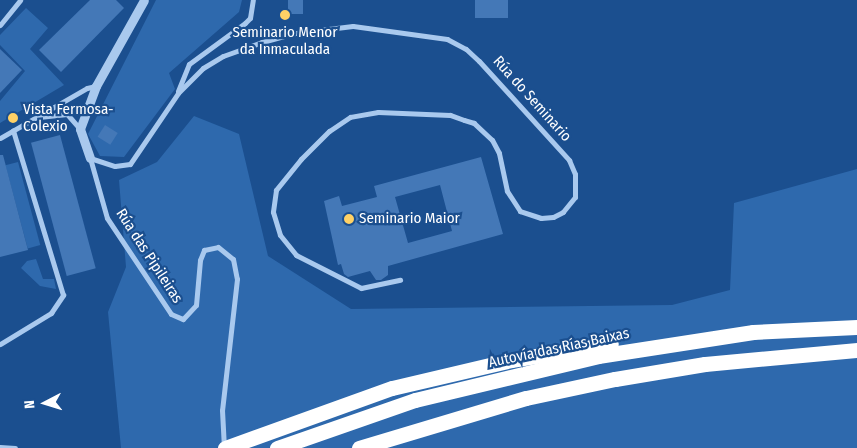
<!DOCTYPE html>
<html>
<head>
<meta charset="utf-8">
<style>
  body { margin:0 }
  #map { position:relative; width:857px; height:448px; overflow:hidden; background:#1b4f8f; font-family:"Fira Sans Condensed",sans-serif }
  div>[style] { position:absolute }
  .green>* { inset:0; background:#2e69ad; transform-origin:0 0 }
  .building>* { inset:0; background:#4478b7; transform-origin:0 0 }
  .minor>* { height:5px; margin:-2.5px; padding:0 2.5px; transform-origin:2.5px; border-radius:2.5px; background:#a9c9ee }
  .tertiary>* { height:9px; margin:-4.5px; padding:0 4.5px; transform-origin:4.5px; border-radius:4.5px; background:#a9c9ee }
  .motorway>* { height:15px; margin:-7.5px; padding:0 7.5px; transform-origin:7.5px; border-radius:7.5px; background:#fff }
  .dots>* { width:14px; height:14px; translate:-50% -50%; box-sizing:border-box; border:2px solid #1b4f8f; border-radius:50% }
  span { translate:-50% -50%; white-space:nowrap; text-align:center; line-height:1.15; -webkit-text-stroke:4.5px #1b4f8f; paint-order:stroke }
  .poi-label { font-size:15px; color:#fff }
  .left { translate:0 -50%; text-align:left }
  .street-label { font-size:15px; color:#fff }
  .north { position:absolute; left:20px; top:378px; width:50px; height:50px; -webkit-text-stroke:4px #1b4f8f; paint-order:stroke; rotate:265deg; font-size:14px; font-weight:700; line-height:20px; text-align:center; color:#fff }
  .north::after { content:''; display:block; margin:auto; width:18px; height:22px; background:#fff; clip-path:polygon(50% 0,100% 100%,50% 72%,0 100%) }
</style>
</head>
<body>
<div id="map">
  <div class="green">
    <i style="clip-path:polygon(156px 0,242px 0,239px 12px,169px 73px,175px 89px,124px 157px,100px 156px,88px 134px)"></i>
    <i style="clip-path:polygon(26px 8px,48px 28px,30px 49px,64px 85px,0 123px,0 101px,25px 71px,0 45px,0 35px)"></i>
    <i style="clip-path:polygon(194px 116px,239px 134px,268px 256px,351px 309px,672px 305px,730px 290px,734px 203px,857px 169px,857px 448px,121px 448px,108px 312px,126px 267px,119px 180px,157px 162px)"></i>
    <i style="left:18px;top:162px;width:86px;height:13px;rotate:75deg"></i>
    <i style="clip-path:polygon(36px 259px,43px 279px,54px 279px,56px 289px,40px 286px,21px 268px,27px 261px)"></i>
  </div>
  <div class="building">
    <i style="clip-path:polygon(90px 0,116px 0,124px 8px,61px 72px,39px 50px)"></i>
    <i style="left:288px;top:0;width:15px;height:14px"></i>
    <i style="left:508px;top:0;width:18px;height:33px;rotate:90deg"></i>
    <i style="clip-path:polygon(0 49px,22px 70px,0 93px)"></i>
    <i style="left:105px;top:125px;width:15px;height:14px;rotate:32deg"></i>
    <i style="left:60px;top:135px;width:138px;height:30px;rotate:75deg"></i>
    <i style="clip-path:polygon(0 155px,3px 155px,28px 250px,0 257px)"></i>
    <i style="clip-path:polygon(evenodd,481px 157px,503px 234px,388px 266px,388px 275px,381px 280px,376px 280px,370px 271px,348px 277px,344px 274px,341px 264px,338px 265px,324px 201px,339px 196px,342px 206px,377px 197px,374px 186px,481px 157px,440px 185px,452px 231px,408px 243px,395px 197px,440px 185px)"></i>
  </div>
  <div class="minor">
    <i style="left:0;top:25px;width:32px;rotate:-51deg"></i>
    <i style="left:178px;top:91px;width:29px;rotate:-68deg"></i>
    <i style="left:189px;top:64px;width:69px;rotate:-36.2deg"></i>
    <i style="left:245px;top:23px;width:7px;rotate:-45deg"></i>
    <i style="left:250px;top:18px;width:18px;rotate:-81deg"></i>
    <i style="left:39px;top:117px;width:28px;rotate:-6deg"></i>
    <i style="left:67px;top:114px;width:20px;rotate:49deg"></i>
    <i style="left:0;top:138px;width:100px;rotate:-29.9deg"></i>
    <i style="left:87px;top:88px;width:9px;rotate:-13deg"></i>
    <i style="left:90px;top:158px;width:26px;rotate:18deg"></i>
    <i style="left:115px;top:166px;width:15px;rotate:-8deg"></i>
    <i style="left:130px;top:164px;width:86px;rotate:-55.9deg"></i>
    <i style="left:178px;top:93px;width:35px;rotate:-45deg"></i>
    <i style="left:203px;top:68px;width:23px;rotate:-31deg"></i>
    <i style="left:223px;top:56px;width:41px;rotate:-19.7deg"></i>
    <i style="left:262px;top:42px;width:35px;rotate:-15deg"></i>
    <i style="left:296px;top:33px;width:57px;rotate:-7deg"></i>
    <i style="left:353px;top:26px;width:95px;rotate:7.9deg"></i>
    <i style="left:447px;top:39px;width:21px;rotate:28deg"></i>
    <i style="left:466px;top:49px;width:18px;rotate:43deg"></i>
    <i style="left:479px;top:61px;width:134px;rotate:47.7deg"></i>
    <i style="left:569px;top:160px;width:15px;rotate:67deg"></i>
    <i style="left:575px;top:174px;width:23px;rotate:90deg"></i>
    <i style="left:575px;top:197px;width:19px;rotate:129deg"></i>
    <i style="left:563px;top:212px;width:11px;rotate:153deg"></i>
    <i style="left:553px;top:217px;width:12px;rotate:175deg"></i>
    <i style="left:541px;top:218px;width:22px;rotate:-162deg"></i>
    <i style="left:520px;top:211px;width:24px;rotate:-123deg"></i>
    <i style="left:507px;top:191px;width:39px;rotate:-102deg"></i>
    <i style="left:499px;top:153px;width:15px;rotate:-118deg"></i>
    <i style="left:492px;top:140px;width:25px;rotate:-137deg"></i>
    <i style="left:474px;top:123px;width:10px;rotate:-163deg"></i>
    <i style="left:464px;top:120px;width:15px;rotate:-160deg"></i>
    <i style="left:450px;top:115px;width:72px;rotate:-177.6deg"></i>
    <i style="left:378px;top:112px;width:28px;rotate:170deg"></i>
    <i style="left:350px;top:117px;width:25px;rotate:146deg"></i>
    <i style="left:329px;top:131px;width:40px;rotate:135deg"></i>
    <i style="left:301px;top:159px;width:40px;rotate:129deg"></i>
    <i style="left:276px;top:190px;width:22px;rotate:98deg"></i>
    <i style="left:273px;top:212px;width:24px;rotate:73deg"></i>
    <i style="left:280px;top:235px;width:26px;rotate:51deg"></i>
    <i style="left:296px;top:255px;width:73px;rotate:26.9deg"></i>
    <i style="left:361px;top:288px;width:40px;rotate:-12deg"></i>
    <i style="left:90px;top:158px;width:62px;rotate:74.2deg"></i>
    <i style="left:107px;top:218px;width:115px;rotate:56.3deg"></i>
    <i style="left:171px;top:314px;width:13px;rotate:23deg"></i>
    <i style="left:183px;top:319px;width:19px;rotate:-47deg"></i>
    <i style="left:196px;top:305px;width:45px;rotate:-84.9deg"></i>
    <i style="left:200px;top:260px;width:11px;rotate:-68deg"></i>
    <i style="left:204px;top:250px;width:14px;rotate:-12deg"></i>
    <i style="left:218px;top:247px;width:19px;rotate:39deg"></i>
    <i style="left:233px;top:259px;width:20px;rotate:79deg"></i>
    <i style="left:237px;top:279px;width:132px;rotate:96.5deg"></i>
    <i style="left:222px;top:410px;width:38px;rotate:87deg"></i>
    <i style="left:0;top:344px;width:60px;rotate:-31.3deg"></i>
    <i style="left:51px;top:313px;width:22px;rotate:-56deg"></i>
    <i style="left:63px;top:295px;width:172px;rotate:-106.9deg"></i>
    <i style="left:0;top:447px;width:15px;rotate:4deg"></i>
  </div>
  <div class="tertiary">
    <i style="left:90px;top:158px;width:31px;rotate:-109deg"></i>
    <i style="left:80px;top:129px;width:46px;rotate:-69.6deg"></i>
    <i style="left:96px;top:86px;width:98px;rotate:-60.8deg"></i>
  </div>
  <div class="motorway">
    <i style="left:225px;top:448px;width:177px;rotate:-19.8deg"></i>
    <i style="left:392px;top:388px;width:122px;rotate:-13.2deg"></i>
    <i style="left:511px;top:360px;width:101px;rotate:-9.1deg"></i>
    <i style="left:277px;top:448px;width:146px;rotate:-19.2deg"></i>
    <i style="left:415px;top:400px;width:188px;rotate:-13.5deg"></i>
    <i style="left:598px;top:356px;width:157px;rotate:-8.8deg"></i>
    <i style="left:753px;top:332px;width:104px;rotate:-2.8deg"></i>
    <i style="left:359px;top:448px;width:174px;rotate:-16.7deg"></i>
    <i style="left:526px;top:398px;width:91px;rotate:-12.1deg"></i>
    <i style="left:615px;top:379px;width:91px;rotate:-9.5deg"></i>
    <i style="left:705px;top:364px;width:153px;rotate:-5.3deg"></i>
  </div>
  <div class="dots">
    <i style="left:285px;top:15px;background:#ffd166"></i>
    <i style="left:13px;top:118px;background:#ffd166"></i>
    <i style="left:349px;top:219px;background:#ffd166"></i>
  </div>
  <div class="poi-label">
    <span style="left:285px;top:41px">Seminario Menor<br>da Inmaculada</span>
    <span class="left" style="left:23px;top:118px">Vista Fermosa-<br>Colexio</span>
    <span class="left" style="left:359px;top:219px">Seminario Maior</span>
  </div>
  <div class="street-label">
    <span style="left:532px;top:99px;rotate:48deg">Rúa do Seminario</span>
    <span style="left:149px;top:256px;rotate:57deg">Rúa das Pipileiras</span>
    <span style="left:559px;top:348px;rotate:-12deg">Autovía das Rías Baixas</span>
  </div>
  <div class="north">N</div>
</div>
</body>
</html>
